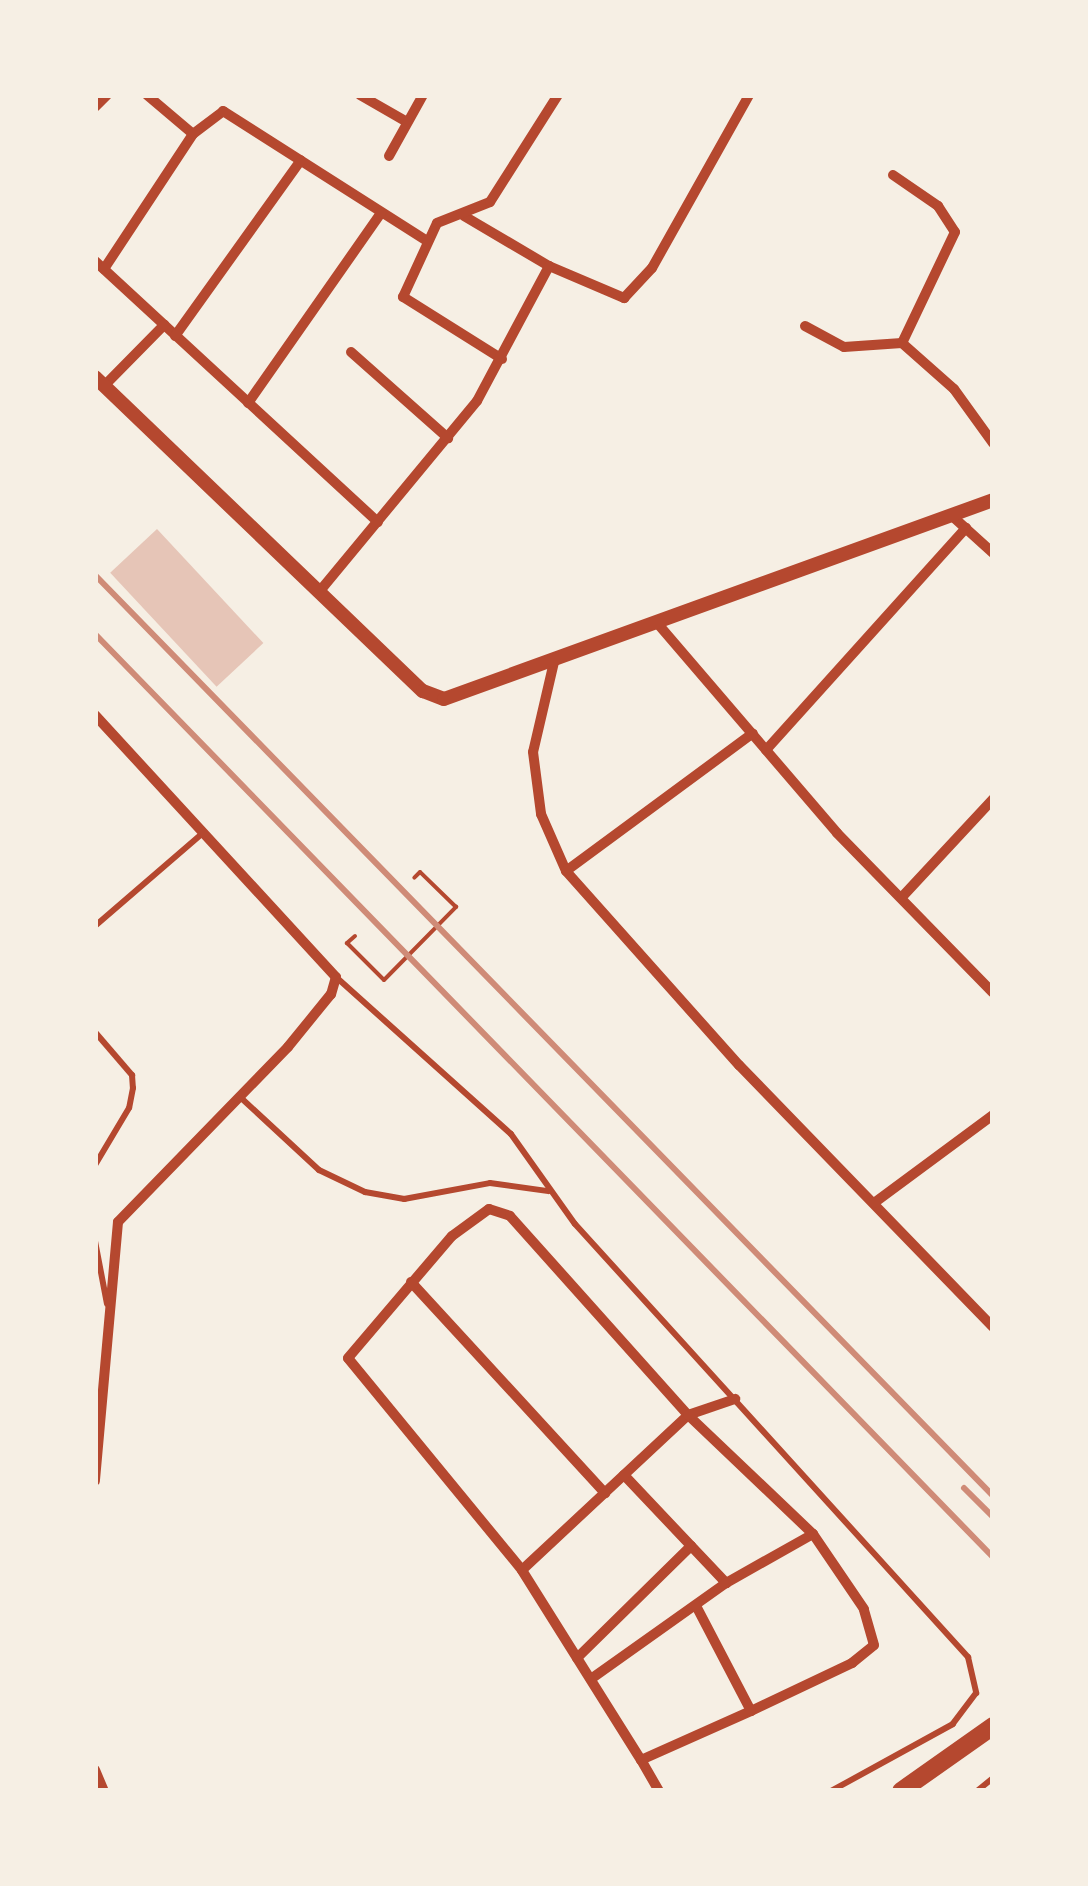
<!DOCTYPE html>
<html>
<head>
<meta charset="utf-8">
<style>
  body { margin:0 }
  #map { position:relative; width:1088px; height:1886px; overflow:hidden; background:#f6efe4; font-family:Commissioner,sans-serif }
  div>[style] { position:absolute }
  .building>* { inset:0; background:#e6c5b7; transform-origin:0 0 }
  .path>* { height:4px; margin:-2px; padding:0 2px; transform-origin:2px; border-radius:2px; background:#b5482f }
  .service>* { height:6px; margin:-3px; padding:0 3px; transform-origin:3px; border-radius:3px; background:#b5482f }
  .minor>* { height:10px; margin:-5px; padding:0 5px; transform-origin:5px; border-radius:5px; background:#b5482f }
  .tertiary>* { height:14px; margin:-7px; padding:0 7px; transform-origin:7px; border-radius:7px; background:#b5482f }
  .primary>* { height:18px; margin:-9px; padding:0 9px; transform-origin:9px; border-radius:9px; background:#b5482f }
  .rail>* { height:6px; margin:-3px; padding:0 3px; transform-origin:3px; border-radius:3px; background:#cf8b77 }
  span { translate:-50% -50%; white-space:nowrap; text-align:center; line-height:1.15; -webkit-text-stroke:8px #f6efe4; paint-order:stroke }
  .frame { position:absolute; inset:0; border:98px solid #f6efe4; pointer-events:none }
</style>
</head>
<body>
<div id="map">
  <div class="building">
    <i style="left:157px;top:529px;width:156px;height:64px;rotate:47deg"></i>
  </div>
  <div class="path">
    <i style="left:355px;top:936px;width:11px;rotate:139deg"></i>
    <i style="left:347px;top:943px;width:52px;rotate:45deg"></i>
    <i style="left:384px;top:980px;width:103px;rotate:-45.4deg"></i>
    <i style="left:456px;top:907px;width:50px;rotate:-135.8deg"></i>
    <i style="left:420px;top:872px;width:8px;rotate:135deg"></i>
  </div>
  <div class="service">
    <i style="left:95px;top:926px;width:144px;rotate:-40.8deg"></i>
    <i style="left:336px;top:977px;width:235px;rotate:41.9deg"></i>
    <i style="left:511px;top:1134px;width:110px;rotate:54.6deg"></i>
    <i style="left:575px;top:1224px;width:585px;rotate:47.77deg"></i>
    <i style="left:968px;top:1657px;width:37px;rotate:77deg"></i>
    <i style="left:976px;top:1693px;width:39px;rotate:127deg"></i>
    <i style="left:953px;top:1724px;width:139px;rotate:151.2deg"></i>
    <i style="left:95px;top:1032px;width:57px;rotate:49.3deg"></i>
    <i style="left:132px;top:1075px;width:13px;rotate:86deg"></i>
    <i style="left:133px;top:1088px;width:20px;rotate:101deg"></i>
    <i style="left:129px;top:1108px;width:66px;rotate:120.8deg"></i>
    <i style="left:239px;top:1096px;width:109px;rotate:42.8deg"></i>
    <i style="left:319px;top:1170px;width:51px;rotate:25.6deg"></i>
    <i style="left:365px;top:1192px;width:40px;rotate:10deg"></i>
    <i style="left:404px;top:1199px;width:87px;rotate:-10.5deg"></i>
    <i style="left:490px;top:1183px;width:59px;rotate:7.9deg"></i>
    <i style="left:95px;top:1241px;width:64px;rotate:79.2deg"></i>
    <i style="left:977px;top:1791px;width:21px;rotate:-39deg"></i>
  </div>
  <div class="minor">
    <i style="left:147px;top:95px;width:60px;rotate:40.3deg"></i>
    <i style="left:360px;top:95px;width:54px;rotate:29.9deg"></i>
    <i style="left:95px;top:107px;width:17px;rotate:-45deg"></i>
    <i style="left:389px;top:156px;width:70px;rotate:-60.9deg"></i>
    <i style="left:893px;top:175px;width:55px;rotate:34.6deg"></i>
    <i style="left:938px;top:206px;width:31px;rotate:57deg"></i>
    <i style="left:955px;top:232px;width:123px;rotate:115.5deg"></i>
    <i style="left:464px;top:216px;width:99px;rotate:30.5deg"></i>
    <i style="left:549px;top:266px;width:82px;rotate:23.1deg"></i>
    <i style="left:624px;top:298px;width:41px;rotate:-47deg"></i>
    <i style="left:652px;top:268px;width:198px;rotate:-60.7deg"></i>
    <i style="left:95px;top:261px;width:385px;rotate:42.7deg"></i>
    <i style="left:104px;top:269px;width:162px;rotate:-56.6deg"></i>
    <i style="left:193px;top:134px;width:38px;rotate:-37deg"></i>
    <i style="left:223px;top:111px;width:242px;rotate:32.5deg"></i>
    <i style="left:805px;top:326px;width:44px;rotate:28.3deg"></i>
    <i style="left:844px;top:347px;width:58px;rotate:-3.9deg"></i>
    <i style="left:902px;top:343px;width:69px;rotate:41.5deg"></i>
    <i style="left:954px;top:389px;width:67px;rotate:54.2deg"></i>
    <i style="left:175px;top:336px;width:216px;rotate:-54.4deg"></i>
    <i style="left:351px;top:352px;width:130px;rotate:41.6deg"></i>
    <i style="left:502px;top:359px;width:117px;rotate:-147.9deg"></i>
    <i style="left:403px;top:297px;width:81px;rotate:-65.3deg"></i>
    <i style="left:437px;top:223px;width:57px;rotate:-21.6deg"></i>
    <i style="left:490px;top:202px;width:127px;rotate:-57.6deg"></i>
    <i style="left:104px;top:386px;width:86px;rotate:-45.5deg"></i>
    <i style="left:248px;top:403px;width:232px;rotate:-55deg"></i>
    <i style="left:951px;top:515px;width:57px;rotate:42.1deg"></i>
    <i style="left:319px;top:592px;width:248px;rotate:-50.4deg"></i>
    <i style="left:477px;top:401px;width:153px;rotate:-61.9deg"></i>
    <i style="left:658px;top:624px;width:275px;rotate:49.4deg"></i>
    <i style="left:837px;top:833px;width:223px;rotate:45.7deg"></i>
    <i style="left:554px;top:662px;width:92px;rotate:103.1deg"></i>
    <i style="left:533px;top:752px;width:63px;rotate:82.6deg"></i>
    <i style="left:541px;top:814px;width:62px;rotate:66.3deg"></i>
    <i style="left:566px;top:871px;width:260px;rotate:48.3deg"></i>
    <i style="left:739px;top:1065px;width:365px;rotate:45.9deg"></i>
    <i style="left:95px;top:715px;width:356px;rotate:47.4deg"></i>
    <i style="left:336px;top:977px;width:18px;rotate:106deg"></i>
    <i style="left:331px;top:994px;width:68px;rotate:129.1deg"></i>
    <i style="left:288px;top:1047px;width:244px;rotate:134.2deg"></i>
    <i style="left:118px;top:1222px;width:260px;rotate:95.1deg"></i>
    <i style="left:766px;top:750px;width:299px;rotate:-48deg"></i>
    <i style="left:566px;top:871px;width:232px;rotate:-36.4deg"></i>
    <i style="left:902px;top:897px;width:134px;rotate:-47.1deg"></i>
    <i style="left:874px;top:1203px;width:148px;rotate:-36.5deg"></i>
    <i style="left:411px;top:1282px;width:287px;rotate:47.4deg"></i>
    <i style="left:624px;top:1475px;width:149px;rotate:46.6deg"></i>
    <i style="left:522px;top:1570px;width:227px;rotate:-43deg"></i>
    <i style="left:688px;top:1415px;width:173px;rotate:43.6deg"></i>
    <i style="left:813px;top:1534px;width:100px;rotate:150.6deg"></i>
    <i style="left:726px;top:1583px;width:166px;rotate:144.6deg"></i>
    <i style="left:577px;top:1658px;width:160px;rotate:-44.5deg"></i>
    <i style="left:751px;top:1711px;width:112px;rotate:-25.4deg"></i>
    <i style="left:852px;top:1663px;width:28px;rotate:-39deg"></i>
    <i style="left:874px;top:1645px;width:37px;rotate:-106deg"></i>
    <i style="left:864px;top:1609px;width:91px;rotate:-124.2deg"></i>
    <i style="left:641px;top:1760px;width:224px;rotate:-122.1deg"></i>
    <i style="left:522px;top:1570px;width:274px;rotate:-129.4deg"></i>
    <i style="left:348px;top:1358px;width:160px;rotate:-49.6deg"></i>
    <i style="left:452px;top:1236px;width:46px;rotate:-36.1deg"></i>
    <i style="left:489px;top:1209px;width:22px;rotate:18deg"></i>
    <i style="left:510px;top:1216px;width:267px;rotate:48.2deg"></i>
    <i style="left:688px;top:1415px;width:50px;rotate:-18.8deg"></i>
    <i style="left:95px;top:1770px;width:23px;rotate:67deg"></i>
    <i style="left:659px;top:1791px;width:36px;rotate:-120deg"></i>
    <i style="left:641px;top:1760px;width:120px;rotate:-24deg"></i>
    <i style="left:751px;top:1711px;width:119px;rotate:-117.6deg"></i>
  </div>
  <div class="tertiary">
    <i style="left:95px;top:377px;width:454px;rotate:43.8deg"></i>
    <i style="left:423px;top:691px;width:22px;rotate:21deg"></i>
    <i style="left:444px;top:699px;width:584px;rotate:-19.92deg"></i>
  </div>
  <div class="primary">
    <i style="left:901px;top:1791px;width:113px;rotate:-35.2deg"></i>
  </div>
  <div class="rail">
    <i style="left:95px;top:575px;width:1286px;rotate:45.72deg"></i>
    <i style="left:95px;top:634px;width:1288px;rotate:45.79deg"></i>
    <i style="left:964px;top:1488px;width:41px;rotate:45deg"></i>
  </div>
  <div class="frame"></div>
</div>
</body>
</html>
